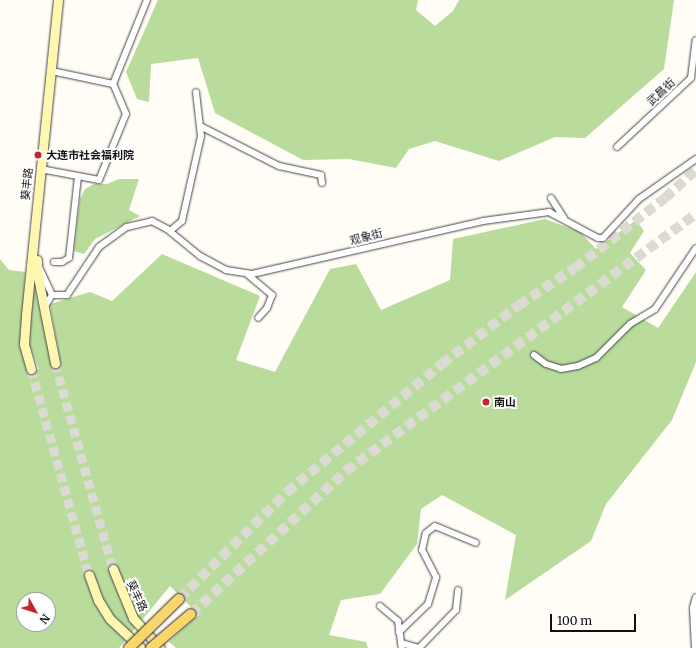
<!DOCTYPE html>
<html>
<head>
<meta charset="utf-8">
<style>
  body { margin:0 }
  #map { position:relative; width:696px; height:648px; overflow:hidden; background:#fffdf5; font-family:Merriweather,"Noto Sans SC",serif }
  div>[style] { position:absolute }
  .forest>* { inset:0; background:#b9dc9c }
  .secondary-tunnel>* { height:9px; margin-top:-4.5px; transform-origin:0; background:repeating-linear-gradient(90deg,#dbdad3 0 9px,transparent 0 13.5px) }
  .primary-tunnel>* { height:10px; margin-top:-5px; transform-origin:0; background:repeating-linear-gradient(90deg,#dbdad3 0 10px,transparent 0 15px) }
  .roads { filter:drop-shadow(0 0 1px #444) drop-shadow(0 0 1px #444) }
  .minor>* { height:6px; margin:-3px; padding:0 3px; transform-origin:3px; border-radius:3px; background:#fff }
  .secondary>* { height:9px; margin:-4.5px; padding:0 4.5px; transform-origin:4.5px; border-radius:4.5px; background:#fff6b0 }
  .bridges { filter:drop-shadow(0 0 1px #222) drop-shadow(0 0 1px #222) }
  .primary-bridge>* { height:10px; margin:-5px; padding:0 5px; transform-origin:5px; border-radius:5px; background:#f9d66b }
  .dots>* { width:11px; height:11px; translate:-50% -50%; box-sizing:border-box; border:2px solid #fff; border-radius:50% }
  span { translate:-50% -50%; white-space:nowrap; text-align:center; line-height:1.15; -webkit-text-stroke:4px #fff; paint-order:stroke }
  .street-label { font-size:11px; color:#111 }
  .poi-label { font-size:11px; color:#111; font-weight:700 }
  .left { translate:0 -50%; text-align:left }
  .north { position:absolute; left:16px; top:592px; width:40px; height:40px; box-sizing:border-box; background:#fff; border:1px solid #a0a0a0; border-radius:50%; rotate:129deg; font-size:11px; font-weight:700; line-height:16px; text-align:center; color:#111 }
  .north::after { content:''; display:block; margin:auto; width:14px; height:18px; background:#c4262e; clip-path:polygon(50% 0,100% 100%,50% 72%,0 100%) }
  .scale { position:absolute; left:550px; top:614px; width:86px; height:18px; box-sizing:border-box; border:2px solid #111; border-top:0; padding-left:5px; font-size:12px; line-height:14px; white-space:nowrap; color:#111; -webkit-text-stroke:3px #fff; paint-order:stroke }
</style>
</head>
<body>
<div id="map">
  <div class="forest">
    <i style="clip-path:polygon(158px 0,418px 0,416px 10px,435px 26px,453px 11px,459px 0,674px 0,664px 69px,585px 138px,555px 137px,499px 161px,435px 141px,409px 149px,396px 168px,349px 159px,303px 160px,215px 113px,198px 58px,151px 64px,149px 102px,137px 99px,126px 72px)"></i>
    <i style="clip-path:polygon(119px 179px,139px 179px,129px 210px,140px 216px,95px 239px,84px 254px,74px 251px,80px 199px,85px 189px,94px 184px,107px 184px)"></i>
    <i style="clip-path:polygon(evenodd,545px 219px,580px 232px,596px 249px,636px 220px,644px 231px,630px 253px,646px 270px,622px 307px,658px 328px,696px 272px,696px 362px,672px 420px,606px 504px,591px 541px,505px 600px,516px 535px,442px 495px,421px 509px,417px 544px,380px 594px,341px 600px,329px 635px,366px 642px,368px 648px,176px 648px,169px 642px,199px 615px,170px 586px,119px 648px,0 648px,0 259px,9px 270px,25px 272px,21px 342px,30px 372px,39px 369px,29px 344px,33px 291px,35px 290px,53px 366px,61px 365px,50px 304px,90px 292px,112px 301px,162px 254px,260px 296px,236px 360px,275px 372px,330px 269px,356px 264px,381px 310px,450px 280px,453px 239px,545px 219px,24px 600px,48px 600px,48px 624px,24px 624px,24px 600px)"></i>
  </div>
  <div class="secondary-tunnel">
    <i style="left:55px;top:363px;width:214px;rotate:74.3deg"></i>
    <i style="left:31px;top:369px;width:214px;rotate:74.3deg"></i>
  </div>
  <div class="primary-tunnel">
    <i style="left:179px;top:599px;width:152px;rotate:-44.7deg"></i>
    <i style="left:287px;top:492px;width:201px;rotate:-39.6deg"></i>
    <i style="left:442px;top:364px;width:97px;rotate:-37.5deg"></i>
    <i style="left:519px;top:305px;width:67px;rotate:-33.5deg"></i>
    <i style="left:575px;top:268px;width:114px;rotate:-37.9deg"></i>
    <i style="left:665px;top:198px;width:42px;rotate:-42.1deg"></i>
    <i style="left:191px;top:614px;width:211px;rotate:-42.7deg"></i>
    <i style="left:346px;top:471px;width:434px;rotate:-36.3deg"></i>
  </div>
  <div class="roads">
    <div class="minor">
      <i style="left:113px;top:84px;width:91px;rotate:-68deg"></i>
      <i style="left:200px;top:126px;width:89px;rotate:26.9deg"></i>
      <i style="left:279px;top:166px;width:43px;rotate:12.1deg"></i>
      <i style="left:321px;top:175px;width:8px;rotate:83deg"></i>
      <i style="left:617px;top:147px;width:101px;rotate:-43deg"></i>
      <i style="left:691px;top:78px;width:38px;rotate:-83deg"></i>
      <i style="left:46px;top:170px;width:54px;rotate:10.7deg"></i>
      <i style="left:99px;top:180px;width:71px;rotate:-67.8deg"></i>
      <i style="left:126px;top:114px;width:33px;rotate:-113deg"></i>
      <i style="left:113px;top:84px;width:58px;rotate:-168.1deg"></i>
      <i style="left:551px;top:198px;width:24px;rotate:57deg"></i>
      <i style="left:170px;top:231px;width:16px;rotate:-40deg"></i>
      <i style="left:182px;top:221px;width:87px;rotate:-77.4deg"></i>
      <i style="left:201px;top:136px;width:44px;rotate:-96.5deg"></i>
      <i style="left:54px;top:262px;width:8px"></i>
      <i style="left:62px;top:262px;width:8px;rotate:-30deg"></i>
      <i style="left:69px;top:258px;width:82px;rotate:-83.7deg"></i>
      <i style="left:39px;top:267px;width:31px;rotate:65deg"></i>
      <i style="left:52px;top:295px;width:15px;rotate:122deg"></i>
      <i style="left:247px;top:274px;width:33px;rotate:40deg"></i>
      <i style="left:272px;top:295px;width:14px;rotate:111deg"></i>
      <i style="left:267px;top:308px;width:13px;rotate:132deg"></i>
      <i style="left:52px;top:295px;width:15px"></i>
      <i style="left:67px;top:295px;width:58px;rotate:-56.3deg"></i>
      <i style="left:99px;top:247px;width:34px;rotate:-36deg"></i>
      <i style="left:127px;top:227px;width:26px;rotate:-13deg"></i>
      <i style="left:152px;top:221px;width:17px;rotate:28deg"></i>
      <i style="left:167px;top:229px;width:43px;rotate:39.3deg"></i>
      <i style="left:200px;top:256px;width:30px;rotate:28deg"></i>
      <i style="left:226px;top:270px;width:26px;rotate:9deg"></i>
      <i style="left:252px;top:274px;width:237px;rotate:-12.9deg"></i>
      <i style="left:483px;top:221px;width:67px;rotate:-7.8deg"></i>
      <i style="left:549px;top:212px;width:55px;rotate:28deg"></i>
      <i style="left:598px;top:238px;width:5px"></i>
      <i style="left:603px;top:238px;width:53px;rotate:-47.3deg"></i>
      <i style="left:639px;top:199px;width:70px;rotate:-35.1deg"></i>
      <i style="left:534px;top:355px;width:15px;rotate:37deg"></i>
      <i style="left:546px;top:364px;width:16px;rotate:18deg"></i>
      <i style="left:561px;top:369px;width:17px;rotate:-10deg"></i>
      <i style="left:578px;top:366px;width:20px;rotate:-24deg"></i>
      <i style="left:596px;top:358px;width:48px;rotate:-45deg"></i>
      <i style="left:630px;top:324px;width:29px;rotate:-31deg"></i>
      <i style="left:655px;top:309px;width:73px;rotate:-56.1deg"></i>
      <i style="left:380px;top:606px;width:23px;rotate:40deg"></i>
      <i style="left:398px;top:621px;width:27px;rotate:82deg"></i>
      <i style="left:399px;top:632px;width:40px;rotate:-44deg"></i>
      <i style="left:428px;top:604px;width:28px;rotate:-73deg"></i>
      <i style="left:436px;top:577px;width:30px;rotate:-117deg"></i>
      <i style="left:422px;top:550px;width:17px;rotate:-77deg"></i>
      <i style="left:426px;top:533px;width:11px;rotate:-38deg"></i>
      <i style="left:435px;top:526px;width:44px;rotate:22.5deg"></i>
      <i style="left:401px;top:643px;width:19px;rotate:16deg"></i>
      <i style="left:419px;top:648px;width:53px;rotate:-45.8deg"></i>
      <i style="left:456px;top:610px;width:20px;rotate:-84deg"></i>
      <i style="left:695px;top:648px;width:40px;rotate:-92.9deg"></i>
      <i style="left:693px;top:608px;width:11px;rotate:-75deg"></i>
    </div>
    <div class="secondary">
      <i style="left:37px;top:260px;width:12px;rotate:90deg"></i>
      <i style="left:37px;top:272px;width:93px;rotate:78.8deg"></i>
      <i style="left:31px;top:369px;width:26px;rotate:-106deg"></i>
      <i style="left:24px;top:344px;width:29px;rotate:-86deg"></i>
      <i style="left:26px;top:315px;width:317px;rotate:-84.2deg"></i>
      <i style="left:113px;top:569px;width:53px;rotate:67.8deg"></i>
      <i style="left:133px;top:618px;width:40px;rotate:48deg"></i>
      <i style="left:89px;top:575px;width:27px;rotate:70deg"></i>
      <i style="left:98px;top:600px;width:22px;rotate:58deg"></i>
      <i style="left:110px;top:619px;width:42px;rotate:43.1deg"></i>
    </div>
  </div>
  <div class="bridges">
    <div class="primary-bridge">
      <i style="left:129px;top:648px;width:70px;rotate:-44.4deg"></i>
      <i style="left:151px;top:648px;width:52px;rotate:-40.4deg"></i>
    </div>
  </div>
  <div class="dots">
    <i style="left:38px;top:155px;background:#c4262e"></i>
    <i style="left:486px;top:402px;background:#c4262e"></i>
  </div>
  <div class="street-label">
    <span style="left:661px;top:92px;rotate:-43deg">武昌街</span>
    <span style="left:27px;top:184px;rotate:-84deg">葵丰路</span>
    <span style="left:366px;top:237px;rotate:-14deg">观象街</span>
    <span style="left:137px;top:596px;rotate:65deg">葵丰路</span>
  </div>
  <div class="poi-label">
    <span class="left" style="left:46px;top:155px">大连市社会福利院</span>
    <span class="left" style="left:494px;top:402px">南山</span>
  </div>
  <div class="north">N</div>
  <div class="scale">100 m</div>
</div>
</body>
</html>
